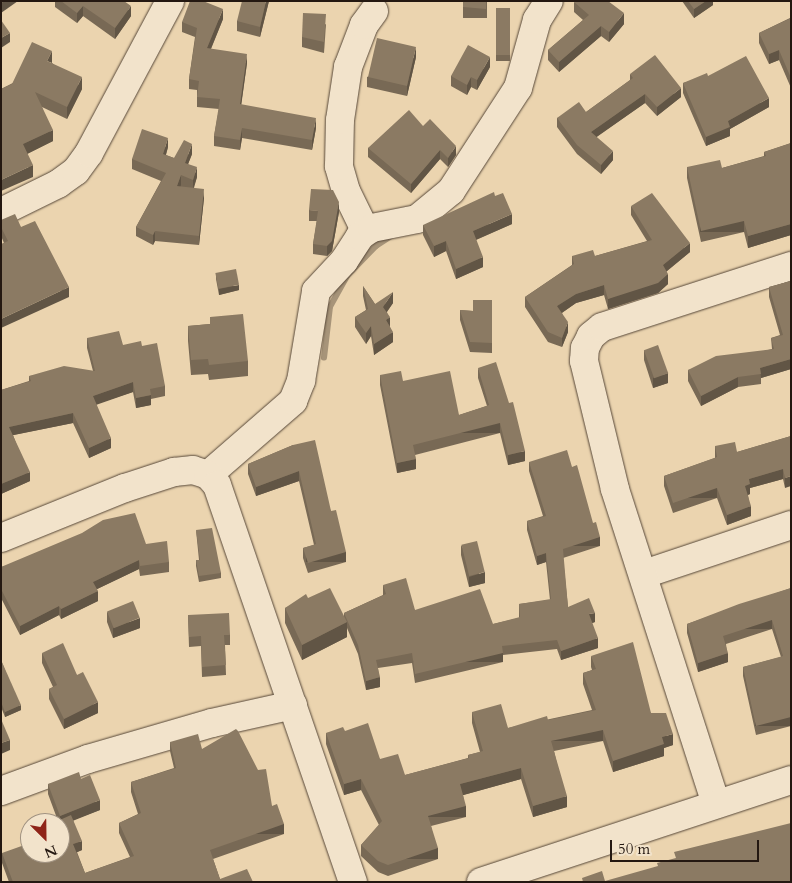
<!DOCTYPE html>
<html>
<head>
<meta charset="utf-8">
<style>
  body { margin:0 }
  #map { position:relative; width:792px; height:883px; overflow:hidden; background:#ebd4af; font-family:Cardo,serif }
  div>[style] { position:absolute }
  .stream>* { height:5.5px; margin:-2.75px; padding:0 2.75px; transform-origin:2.75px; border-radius:2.75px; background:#a79479 }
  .roads { filter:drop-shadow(0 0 1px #564738) drop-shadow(0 0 1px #564738) }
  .minor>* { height:28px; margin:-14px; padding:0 14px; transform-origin:14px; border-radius:14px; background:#f2e3cb }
  .wall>* { inset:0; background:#786955; transform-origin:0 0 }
  .shaded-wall>* { inset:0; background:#615545; transform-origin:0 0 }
  .building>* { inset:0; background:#8b7a63; transform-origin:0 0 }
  span { translate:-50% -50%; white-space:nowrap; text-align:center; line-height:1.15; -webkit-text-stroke:4.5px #f2e3cb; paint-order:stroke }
  .frame { position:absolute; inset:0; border:2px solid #241811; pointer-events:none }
  .north { position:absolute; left:20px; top:813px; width:50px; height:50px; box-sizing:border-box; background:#f2e3cb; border:1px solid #a09281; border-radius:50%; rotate:157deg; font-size:14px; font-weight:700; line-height:20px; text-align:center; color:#241811 }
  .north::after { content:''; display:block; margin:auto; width:18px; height:22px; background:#8f2418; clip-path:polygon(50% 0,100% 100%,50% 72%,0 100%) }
  .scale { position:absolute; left:610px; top:840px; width:149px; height:22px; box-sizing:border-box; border:2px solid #241811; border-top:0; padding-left:6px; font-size:15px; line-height:18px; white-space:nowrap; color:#241811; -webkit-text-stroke:4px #f2e3cb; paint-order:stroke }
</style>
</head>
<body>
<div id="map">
  <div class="stream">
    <i style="left:324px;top:358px;width:51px;rotate:-83.3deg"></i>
    <i style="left:330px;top:307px;width:35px;rotate:-61deg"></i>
    <i style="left:347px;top:276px;width:42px;rotate:-46deg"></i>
    <i style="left:376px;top:246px;width:20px;rotate:-33deg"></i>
  </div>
  <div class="roads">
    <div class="minor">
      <i style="left:1px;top:212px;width:64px;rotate:-26.2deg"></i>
      <i style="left:58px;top:184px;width:22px;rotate:-36deg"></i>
      <i style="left:76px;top:171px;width:22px;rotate:-54deg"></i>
      <i style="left:89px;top:153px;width:172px;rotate:-61.9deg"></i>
      <i style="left:365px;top:230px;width:43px;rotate:-116deg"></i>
      <i style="left:346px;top:191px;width:26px;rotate:-106deg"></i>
      <i style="left:339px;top:166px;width:46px;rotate:-88.8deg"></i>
      <i style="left:340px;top:120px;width:54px;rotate:-81.4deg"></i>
      <i style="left:348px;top:67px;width:45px;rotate:-69.1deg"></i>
      <i style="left:364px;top:25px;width:17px;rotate:-54deg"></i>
      <i style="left:208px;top:475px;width:113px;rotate:-41deg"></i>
      <i style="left:293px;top:401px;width:22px;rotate:-68deg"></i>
      <i style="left:301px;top:381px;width:91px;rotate:-80.5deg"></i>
      <i style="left:316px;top:291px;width:41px;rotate:-47deg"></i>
      <i style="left:344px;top:261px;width:30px;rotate:-57deg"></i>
      <i style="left:360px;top:236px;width:14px;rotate:-34deg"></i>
      <i style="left:372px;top:228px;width:46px;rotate:-11.3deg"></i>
      <i style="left:417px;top:219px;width:44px;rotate:-39.5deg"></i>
      <i style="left:451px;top:191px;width:123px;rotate:-57deg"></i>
      <i style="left:518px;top:88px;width:71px;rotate:-74.4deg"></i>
      <i style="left:537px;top:20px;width:22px;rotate:-58deg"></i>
      <i style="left:1px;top:538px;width:134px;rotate:-22deg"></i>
      <i style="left:125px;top:488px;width:52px;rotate:-18.1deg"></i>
      <i style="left:174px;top:472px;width:19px;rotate:-6deg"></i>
      <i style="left:193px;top:470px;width:16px;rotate:18deg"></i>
      <i style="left:208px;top:475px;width:13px;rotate:48deg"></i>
      <i style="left:217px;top:485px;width:420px;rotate:71.1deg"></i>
      <i style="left:644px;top:574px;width:155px;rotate:-18.4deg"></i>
      <i style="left:1px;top:791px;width:93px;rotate:-20.2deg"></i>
      <i style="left:88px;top:759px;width:129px;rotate:-16.2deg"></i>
      <i style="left:212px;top:723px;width:83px;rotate:-12.5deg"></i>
      <i style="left:716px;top:804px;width:331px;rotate:-107.8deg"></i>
      <i style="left:615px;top:489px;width:132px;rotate:-103.6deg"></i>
      <i style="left:584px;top:361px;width:13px;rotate:-86deg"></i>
      <i style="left:585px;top:348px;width:13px;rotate:-63deg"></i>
      <i style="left:591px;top:336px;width:14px;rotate:-39deg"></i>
      <i style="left:602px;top:327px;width:199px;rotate:-17.9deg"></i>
      <i style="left:481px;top:882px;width:326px;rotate:-18.2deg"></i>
    </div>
  </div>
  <div class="wall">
    <i style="clip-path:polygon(55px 1px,124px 1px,131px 16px,115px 39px,83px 16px,77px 23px,55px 7px)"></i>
    <i style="clip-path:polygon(269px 1px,260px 37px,237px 31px,237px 21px)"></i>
    <i style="left:463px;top:1px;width:24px;height:17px"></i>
    <i style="clip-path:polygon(682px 1px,713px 1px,713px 5px,694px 18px)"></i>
    <i style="clip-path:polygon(574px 2px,624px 24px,609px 42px,601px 36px,559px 72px,548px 60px,548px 50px,583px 20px,574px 12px)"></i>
    <i style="left:496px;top:8px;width:14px;height:53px"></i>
    <i style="clip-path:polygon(791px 11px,791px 88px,779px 60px,769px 64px,759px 43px,759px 33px,790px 18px)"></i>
    <i style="clip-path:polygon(223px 19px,211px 49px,247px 63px,241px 105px,316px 128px,312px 150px,242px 138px,240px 150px,214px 146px,214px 136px,219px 109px,197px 107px,197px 90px,189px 89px,189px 79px,195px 37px,182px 32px,182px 22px)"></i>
    <i style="clip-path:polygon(326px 24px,324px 53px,302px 47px,302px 37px)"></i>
    <i style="clip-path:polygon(416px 57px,407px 96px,367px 87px,367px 77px)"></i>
    <i style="clip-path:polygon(52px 63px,82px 89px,67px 119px,42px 107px,53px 141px,27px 154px,33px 177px,1px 89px)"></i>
    <i style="clip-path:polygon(490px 67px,477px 90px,471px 87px,467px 95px,451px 86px,451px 76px)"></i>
    <i style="clip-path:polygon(630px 74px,681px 97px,657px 116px,645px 103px,596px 137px,613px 160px,601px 174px,577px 154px,557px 127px,557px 118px,586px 112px,630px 80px)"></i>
    <i style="clip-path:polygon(708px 76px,769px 107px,730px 129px,730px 136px,706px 146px,683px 93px,683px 83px)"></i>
    <i style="clip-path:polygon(423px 126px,456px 155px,448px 167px,440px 159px,411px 193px,368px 157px,368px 148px)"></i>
    <i style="clip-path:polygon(791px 143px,791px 235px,748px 248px,744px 232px,701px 242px,687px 178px,687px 167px,722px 168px,764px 156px,764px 152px)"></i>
    <i style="clip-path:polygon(168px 147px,166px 155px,174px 158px,192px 154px,188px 164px,197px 177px,194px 188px,204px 198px,199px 245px,155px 241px,153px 245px,136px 236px,136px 227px,161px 181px,132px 169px,132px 159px)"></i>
    <i style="clip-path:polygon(631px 206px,690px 252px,666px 272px,668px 284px,658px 293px,608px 309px,604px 295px,576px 303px,562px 313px,568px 332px,562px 347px,548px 342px,525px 307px,525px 297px,572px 265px,572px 256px,595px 256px,647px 241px,631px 215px)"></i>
    <i style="clip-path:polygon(309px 210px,339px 212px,332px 251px,327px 256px,313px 254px,313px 244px,317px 221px,309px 221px)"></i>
    <i style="clip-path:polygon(1px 220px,21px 227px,69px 297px,4px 243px,1px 236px)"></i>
    <i style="clip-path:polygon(512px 224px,476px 240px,483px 267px,456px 279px,446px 251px,434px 257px,423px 235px,423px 225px)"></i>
    <i style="clip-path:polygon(216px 274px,239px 290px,219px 295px,216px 279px)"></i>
    <i style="clip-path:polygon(791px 281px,791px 369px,761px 378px,761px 384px,738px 387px,701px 406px,688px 381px,688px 370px,772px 349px,771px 338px,780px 335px,769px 297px,769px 287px)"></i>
    <i style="clip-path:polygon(363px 286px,375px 304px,393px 303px,387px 312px,393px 342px,374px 355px,371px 336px,366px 344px,355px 327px,355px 317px,366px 310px,363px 296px)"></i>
    <i style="clip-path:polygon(492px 300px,492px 353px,470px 352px,460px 320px,460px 310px,473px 311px)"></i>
    <i style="clip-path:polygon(210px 317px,248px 361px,248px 376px,209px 380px,208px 374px,191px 375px,188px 341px,188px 326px,210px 324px)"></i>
    <i style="clip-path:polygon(87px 338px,123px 345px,142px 346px,165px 386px,165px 396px,151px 399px,151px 405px,136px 408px,133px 392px,96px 404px,111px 448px,89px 458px,73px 423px,13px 435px,30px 481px,1px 494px,1px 390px,29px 381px,29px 376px,93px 371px,87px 348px)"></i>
    <i style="clip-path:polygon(644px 350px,668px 383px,653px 388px,644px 360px)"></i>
    <i style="clip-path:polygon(478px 368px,525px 461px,508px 465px,500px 433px,415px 455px,416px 469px,397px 473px,380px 385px,380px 375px,403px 381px,459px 415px,487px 406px,478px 378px)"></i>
    <i style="clip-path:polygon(791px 436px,785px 488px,783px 479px,750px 488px,750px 494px,748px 495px,751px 516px,727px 525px,717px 498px,673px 513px,664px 486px,664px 476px,715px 458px,715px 446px,737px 452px)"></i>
    <i style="clip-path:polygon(293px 445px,331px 511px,346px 562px,308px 573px,303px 558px,303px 548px,314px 545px,299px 481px,256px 496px,248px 474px,248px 464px)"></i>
    <i style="clip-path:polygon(529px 462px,572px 467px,600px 546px,563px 558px,568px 607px,595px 622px,592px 623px,598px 648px,561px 660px,557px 649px,503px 655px,503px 662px,415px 683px,412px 663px,378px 668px,380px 687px,366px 690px,358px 654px,347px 628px,347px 637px,302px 660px,285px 623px,285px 608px,308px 598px,344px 617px,344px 613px,383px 595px,383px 585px,415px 610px,493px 624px,519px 618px,519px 604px,550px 600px,546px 562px,537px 565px,527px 530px,527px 521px,543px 516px,529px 471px)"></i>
    <i style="clip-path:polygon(196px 530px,221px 573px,221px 578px,199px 582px,196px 566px,196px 560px,199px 560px)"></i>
    <i style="clip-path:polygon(146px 544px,169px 562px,169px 572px,140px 576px,139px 569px,97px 589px,98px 601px,61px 619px,59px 615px,20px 635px,1px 598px,1px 567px)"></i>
    <i style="clip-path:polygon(461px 545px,485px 583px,469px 587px,461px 555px)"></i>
    <i style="clip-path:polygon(791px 588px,791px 726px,756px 735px,743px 676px,743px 667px,781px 657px,772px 629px,726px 644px,728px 662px,698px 672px,687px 633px,687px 624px)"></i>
    <i style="clip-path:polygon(107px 612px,140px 628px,113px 638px,107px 622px)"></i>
    <i style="clip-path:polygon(188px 615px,230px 635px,230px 645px,225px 645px,226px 675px,202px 677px,201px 646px,189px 647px)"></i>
    <i style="clip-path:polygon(42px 653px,77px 675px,98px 713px,64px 729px,49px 699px,49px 689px,53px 687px,42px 663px)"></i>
    <i style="clip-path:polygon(591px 656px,651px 713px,673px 745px,664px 748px,664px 756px,613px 772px,603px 741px,554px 751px,567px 807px,533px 817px,521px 779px,463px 795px,466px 817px,431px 826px,438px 859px,388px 876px,378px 872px,361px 856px,361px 845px,379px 825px,361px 790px,344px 795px,326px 744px,326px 733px,345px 731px,380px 759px,405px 775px,468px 758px,468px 755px,480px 752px,472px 723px,472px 712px,508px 728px,592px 710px,583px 684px,583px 673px,592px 670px,591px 667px)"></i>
    <i style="clip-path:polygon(1px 660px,21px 710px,5px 717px,1px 707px)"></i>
    <i style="clip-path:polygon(791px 733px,791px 744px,790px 744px,790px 735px)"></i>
    <i style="clip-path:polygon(170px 742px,202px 749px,272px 806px,284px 834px,213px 859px,220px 879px,253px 882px,9px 882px,2px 863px,2px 853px,60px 853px,58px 821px,48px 794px,48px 784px,81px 779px,100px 810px,73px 820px,82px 850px,77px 852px,85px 873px,130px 857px,119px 833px,119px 823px,138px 814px,131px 792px,131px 782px,174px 768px,170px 751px)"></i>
  </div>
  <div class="shaded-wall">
    <i style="clip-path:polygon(4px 1px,18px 1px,1px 13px,1px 3px)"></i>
    <i style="clip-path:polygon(266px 1px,269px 1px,260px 37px,260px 27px)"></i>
    <i style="clip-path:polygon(706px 1px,713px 1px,713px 5px,694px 18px,694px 9px)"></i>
    <i style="clip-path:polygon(83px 6px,83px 16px,77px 23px,77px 13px)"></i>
    <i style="clip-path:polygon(131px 6px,131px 16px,115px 39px,115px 28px)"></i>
    <i style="clip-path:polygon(223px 9px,223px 19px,207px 58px,207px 48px)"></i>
    <i style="clip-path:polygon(624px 13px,624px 24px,609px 42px,609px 32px)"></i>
    <i style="clip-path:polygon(601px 26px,601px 36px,559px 72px,559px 62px)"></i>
    <i style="clip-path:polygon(10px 33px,10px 42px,1px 48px,1px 38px)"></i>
    <i style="clip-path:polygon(416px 47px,416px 57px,407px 96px,407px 86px)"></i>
    <i style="clip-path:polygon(779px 50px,779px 60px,769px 64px,769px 54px)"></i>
    <i style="clip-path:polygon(52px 51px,52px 63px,47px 61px)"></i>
    <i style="clip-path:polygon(247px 54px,247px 63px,240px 114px,240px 104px)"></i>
    <i style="clip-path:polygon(490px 57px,490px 67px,477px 90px,477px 80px)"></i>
    <i style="clip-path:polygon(82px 77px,82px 89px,67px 119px,67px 107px)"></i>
    <i style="clip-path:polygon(471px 77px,471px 87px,467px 95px,467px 85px)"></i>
    <i style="clip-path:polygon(681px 88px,681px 97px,657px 116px,657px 107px)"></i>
    <i style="clip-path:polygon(645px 94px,645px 103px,591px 141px,591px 132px)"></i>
    <i style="clip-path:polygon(769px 98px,769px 107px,730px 129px,730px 136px,706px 146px,706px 137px,728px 121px)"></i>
    <i style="clip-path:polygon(316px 118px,316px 128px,312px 150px,312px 140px)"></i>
    <i style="clip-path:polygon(242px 128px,242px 138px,240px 150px,240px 140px)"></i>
    <i style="clip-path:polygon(53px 130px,53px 141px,23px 156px,23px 144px)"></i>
    <i style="clip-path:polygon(168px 138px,168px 147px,163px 164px,163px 154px)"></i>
    <i style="clip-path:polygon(192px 144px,192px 154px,185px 172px,185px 163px)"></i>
    <i style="clip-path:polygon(456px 146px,456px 155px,448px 167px,448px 158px)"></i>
    <i style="clip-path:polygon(440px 150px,440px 159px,411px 193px,411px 184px)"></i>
    <i style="clip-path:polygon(613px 151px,613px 160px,601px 174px,601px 165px)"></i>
    <i style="clip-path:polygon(33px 165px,33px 177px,1px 191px,1px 180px)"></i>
    <i style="clip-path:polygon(197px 167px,197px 177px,193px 189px,193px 180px)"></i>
    <i style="clip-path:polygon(181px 175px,181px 185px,177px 196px,177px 186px)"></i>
    <i style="clip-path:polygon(204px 189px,204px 198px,199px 245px,199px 236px)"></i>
    <i style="clip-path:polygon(339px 202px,339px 212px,332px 251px,327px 256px,327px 246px)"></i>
    <i style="clip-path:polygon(512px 214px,512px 224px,473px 241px,473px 231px)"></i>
    <i style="left:744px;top:221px;width:11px;height:44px;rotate:90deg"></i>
    <i style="clip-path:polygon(791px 224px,791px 235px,748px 248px,748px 236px)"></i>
    <i style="clip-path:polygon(155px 231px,155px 241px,153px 245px,153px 235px)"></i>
    <i style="clip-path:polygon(446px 241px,446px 251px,434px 257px,434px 246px)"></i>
    <i style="clip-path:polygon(690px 243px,690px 252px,663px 274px,663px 265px)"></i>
    <i style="clip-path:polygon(483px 257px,483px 267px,456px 279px,456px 269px)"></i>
    <i style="clip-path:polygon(668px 274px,668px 284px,658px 293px,608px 309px,608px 299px)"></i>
    <i style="clip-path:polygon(239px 285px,239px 290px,219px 295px,219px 289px)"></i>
    <i style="clip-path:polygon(604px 285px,604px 295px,576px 303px,557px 316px,557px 306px,576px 294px)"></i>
    <i style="clip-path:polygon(69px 287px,69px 297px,1px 328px,1px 319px)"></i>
    <i style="clip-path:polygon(393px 292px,393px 303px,383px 317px,383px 307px)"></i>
    <i style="clip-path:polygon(390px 317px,390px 327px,386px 320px)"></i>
    <i style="clip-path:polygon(568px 322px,568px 332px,562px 347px,562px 338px)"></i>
    <i style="clip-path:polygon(371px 326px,371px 336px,366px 344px,366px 333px)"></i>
    <i style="clip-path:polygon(393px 332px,393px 342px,374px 355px,374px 344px)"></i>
    <i style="clip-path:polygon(791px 359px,791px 369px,761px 378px,760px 368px)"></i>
    <i style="clip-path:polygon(668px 373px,668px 383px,653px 388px,653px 378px)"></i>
    <i style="clip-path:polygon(738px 377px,738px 387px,701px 406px,701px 396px)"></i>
    <i style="clip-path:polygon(133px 382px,133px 392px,93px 406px,93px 396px)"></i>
    <i style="clip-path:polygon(151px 395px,151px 405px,136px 408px,136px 398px)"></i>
    <i style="clip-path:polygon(73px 413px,73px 423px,9px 436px,9px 427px)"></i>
    <i style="left:500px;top:423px;width:10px;height:90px;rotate:90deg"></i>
    <i style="clip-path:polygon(111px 438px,111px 448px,89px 458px,89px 448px)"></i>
    <i style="clip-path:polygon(525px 451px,525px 461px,508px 465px,508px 455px)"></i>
    <i style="clip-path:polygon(416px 459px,416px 469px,397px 473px,397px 463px)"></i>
    <i style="clip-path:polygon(783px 469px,783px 479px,750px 488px,750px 494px,745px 496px,745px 486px,749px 479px)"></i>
    <i style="clip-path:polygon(299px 471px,299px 481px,256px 496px,256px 487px)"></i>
    <i style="clip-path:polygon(30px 472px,30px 481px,1px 494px,1px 484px)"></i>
    <i style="clip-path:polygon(791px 476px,791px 486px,785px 488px,785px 478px)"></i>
    <i style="left:717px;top:488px;width:10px;height:46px;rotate:90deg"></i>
    <i style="clip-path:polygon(751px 506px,751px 516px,727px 525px,727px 515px)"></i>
    <i style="left:600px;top:537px;width:9px;height:39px;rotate:90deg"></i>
    <i style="left:346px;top:552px;width:10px;height:40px;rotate:90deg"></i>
    <i style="clip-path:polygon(546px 553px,546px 562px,537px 565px,537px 556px)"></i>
    <i style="clip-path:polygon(139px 560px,139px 569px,93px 591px,93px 582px)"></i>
    <i style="clip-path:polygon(485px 572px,485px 583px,469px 587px,469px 577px)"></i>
    <i style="clip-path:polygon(98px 591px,98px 601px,61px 619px,61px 609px)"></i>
    <i style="clip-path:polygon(59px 606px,59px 615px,20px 635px,20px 626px)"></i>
    <i style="clip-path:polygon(595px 613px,595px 622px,589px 624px,589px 614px)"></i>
    <i style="clip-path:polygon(140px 618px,140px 628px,113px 638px,113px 628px)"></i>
    <i style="left:772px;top:620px;width:9px;height:52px;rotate:90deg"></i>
    <i style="clip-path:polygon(347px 622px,347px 637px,302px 660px,302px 645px)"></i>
    <i style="clip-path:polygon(598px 638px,598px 648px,561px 660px,561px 651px)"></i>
    <i style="left:503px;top:653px;width:9px;height:90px;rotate:90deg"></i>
    <i style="clip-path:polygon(728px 653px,728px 662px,698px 672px,698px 663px)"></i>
    <i style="clip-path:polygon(380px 677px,380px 687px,366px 690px,366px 681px)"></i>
    <i style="clip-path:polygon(98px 702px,98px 713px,64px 729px,64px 719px)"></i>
    <i style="clip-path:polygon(21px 705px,21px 710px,5px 717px,5px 712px)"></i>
    <i style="left:791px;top:717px;width:9px;height:36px;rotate:90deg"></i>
    <i style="left:603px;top:730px;width:11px;height:53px;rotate:90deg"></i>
    <i style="clip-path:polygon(673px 734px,673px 745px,664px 748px,664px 756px,613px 772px,613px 761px,662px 737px)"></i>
    <i style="clip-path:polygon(10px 740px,10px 750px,1px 754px,1px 743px)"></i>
    <i style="clip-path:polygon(521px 768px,521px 779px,460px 796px,460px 784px)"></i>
    <i style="clip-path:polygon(361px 779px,361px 790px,344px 795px,344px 784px)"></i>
    <i style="clip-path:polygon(567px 796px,567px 807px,533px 817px,533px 806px)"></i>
    <i style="clip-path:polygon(100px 800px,100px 810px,60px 826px,60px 816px)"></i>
    <i style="left:466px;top:806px;width:11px;height:39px;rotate:90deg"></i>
    <i style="left:284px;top:824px;width:10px;height:78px;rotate:90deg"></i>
    <i style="clip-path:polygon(82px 841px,82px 850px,73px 854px,73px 844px)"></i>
    <i style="left:438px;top:848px;width:11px;height:53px;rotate:90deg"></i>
  </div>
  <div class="building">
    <i style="clip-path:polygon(61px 1px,124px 1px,131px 6px,115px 28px,83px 6px,77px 13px)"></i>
    <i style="clip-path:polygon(190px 1px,203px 1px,223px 9px,207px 48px,247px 54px,240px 104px,316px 118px,312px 140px,242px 128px,240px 140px,214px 136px,220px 99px,197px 97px,199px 81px,189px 79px,197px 28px,182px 22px)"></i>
    <i style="clip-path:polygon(242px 1px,266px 1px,260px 27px,237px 21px)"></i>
    <i style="clip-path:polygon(463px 1px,486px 1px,486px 9px,463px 7px)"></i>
    <i style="clip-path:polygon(575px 1px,608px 1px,624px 13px,609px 32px,601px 26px,559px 62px,548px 50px,589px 15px,574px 2px)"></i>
    <i style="clip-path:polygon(688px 1px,706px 1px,694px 9px)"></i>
    <i style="left:496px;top:8px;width:14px;height:47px"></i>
    <i style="clip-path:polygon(303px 13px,326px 14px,324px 42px,302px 37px)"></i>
    <i style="clip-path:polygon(791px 18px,791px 78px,779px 50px,769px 54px,759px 33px)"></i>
    <i style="clip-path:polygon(1px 20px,10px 33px,1px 38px)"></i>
    <i style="left:377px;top:38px;width:40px;height:40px;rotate:13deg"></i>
    <i style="clip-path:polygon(32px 42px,52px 51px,47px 61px,82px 77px,67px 107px,35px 92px,53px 130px,23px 144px,33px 165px,1px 180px,1px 89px,12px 84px)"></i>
    <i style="clip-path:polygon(468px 45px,490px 57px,477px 80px,471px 77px,467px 85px,451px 76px)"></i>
    <i style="clip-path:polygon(655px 55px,681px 88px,657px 107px,645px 94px,591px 132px,613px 151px,601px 165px,577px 145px,557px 118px,579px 102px,586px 112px,633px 78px,630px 74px)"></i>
    <i style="clip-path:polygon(746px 56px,769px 98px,728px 121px,730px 127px,706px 137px,683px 83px,707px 73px,708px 76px)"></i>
    <i style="clip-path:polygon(409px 110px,423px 126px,430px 119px,456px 146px,448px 158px,440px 150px,411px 184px,368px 148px)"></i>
    <i style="clip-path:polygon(142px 129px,168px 138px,163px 154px,174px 158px,184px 140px,192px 144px,185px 163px,197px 167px,193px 180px,181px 175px,177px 186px,204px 189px,199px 236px,155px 231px,153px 235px,136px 227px,166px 173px,132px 159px)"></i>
    <i style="clip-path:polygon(791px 143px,791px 224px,748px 236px,744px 221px,701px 231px,687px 167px,720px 160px,722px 168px,766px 156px,764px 152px)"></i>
    <i style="clip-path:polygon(311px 189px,333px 190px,339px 202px,332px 241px,327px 246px,313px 244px,318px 211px,309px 210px)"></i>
    <i style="clip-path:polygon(494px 192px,495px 196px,503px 193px,512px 214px,473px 231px,483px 257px,456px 269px,446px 241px,434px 246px,423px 225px)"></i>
    <i style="clip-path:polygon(652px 193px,690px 243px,663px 265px,668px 274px,658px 283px,608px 299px,604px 285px,576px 294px,557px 306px,568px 322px,562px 338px,548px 332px,525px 297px,574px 264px,572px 256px,593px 250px,595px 256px,652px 240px,631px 206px)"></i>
    <i style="clip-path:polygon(15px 214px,21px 227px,35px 221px,69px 287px,1px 319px,1px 244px,8px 241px,1px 227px,1px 220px)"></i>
    <i style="left:236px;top:269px;width:16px;height:21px;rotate:79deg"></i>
    <i style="clip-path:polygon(791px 281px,791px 359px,760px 368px,761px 374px,738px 377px,701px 396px,688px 370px,716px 356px,774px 349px,771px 338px,783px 335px,769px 287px)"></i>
    <i style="clip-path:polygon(363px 286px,375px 304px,393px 292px,383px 307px,390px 317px,386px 320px,393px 332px,374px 344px,371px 326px,366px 333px,355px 317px,368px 309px)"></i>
    <i style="clip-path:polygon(473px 300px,492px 300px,492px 343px,470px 342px,460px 310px,473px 311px)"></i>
    <i style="clip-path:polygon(243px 314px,248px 361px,209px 365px,208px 359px,191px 360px,188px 326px,210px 324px,210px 317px)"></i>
    <i style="clip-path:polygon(119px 331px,123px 345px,141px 341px,142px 346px,157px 343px,165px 386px,150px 389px,151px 395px,136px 398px,133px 382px,93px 396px,111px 438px,89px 448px,73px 413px,9px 427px,30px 472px,1px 484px,1px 390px,31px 381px,29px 376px,64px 366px,95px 371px,87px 338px)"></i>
    <i style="left:658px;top:345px;width:30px;height:15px;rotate:70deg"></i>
    <i style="clip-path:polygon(496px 362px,509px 403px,513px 402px,525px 451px,508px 455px,500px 423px,413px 445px,416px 459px,397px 463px,380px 375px,401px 371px,403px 381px,450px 371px,459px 415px,489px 405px,478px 368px)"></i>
    <i style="clip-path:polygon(791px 436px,791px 476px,785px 478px,783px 469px,749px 479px,750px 484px,745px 486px,751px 506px,727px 515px,717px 488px,673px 503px,664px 476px,717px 457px,715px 446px,735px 442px,737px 452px)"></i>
    <i style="clip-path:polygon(315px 440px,331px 511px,336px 510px,346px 552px,308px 563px,303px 548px,316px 544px,299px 471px,256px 487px,248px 464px,293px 445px)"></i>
    <i style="clip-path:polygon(567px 450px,572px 467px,577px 465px,593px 523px,596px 522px,600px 537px,563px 549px,568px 607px,589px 598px,595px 613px,589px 614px,598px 638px,561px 651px,557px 640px,502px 646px,503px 653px,415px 674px,412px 653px,376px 660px,380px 677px,366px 681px,358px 645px,344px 613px,386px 594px,383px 585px,406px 578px,415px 610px,480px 589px,493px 624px,520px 617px,519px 604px,551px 599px,546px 553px,537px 556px,527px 521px,546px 516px,529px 462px)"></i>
    <i style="clip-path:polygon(135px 513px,146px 544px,167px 541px,169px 562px,140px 566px,139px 560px,93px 582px,98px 591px,61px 609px,59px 606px,20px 626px,1px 589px,1px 567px,82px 533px,103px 520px)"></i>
    <i style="clip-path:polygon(212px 528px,221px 573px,199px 576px,196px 560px,200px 560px,196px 530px)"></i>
    <i style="left:477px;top:541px;width:32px;height:16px;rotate:76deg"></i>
    <i style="clip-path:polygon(330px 588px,347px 622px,302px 645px,285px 608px,306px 594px,308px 598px)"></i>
    <i style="clip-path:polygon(791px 588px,791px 717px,756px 726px,743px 667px,783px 656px,772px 620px,723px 636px,728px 653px,698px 663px,687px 624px,739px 604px)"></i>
    <i style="left:133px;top:601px;width:18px;height:28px;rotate:68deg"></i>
    <i style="clip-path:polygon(229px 613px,230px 635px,224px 635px,226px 665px,202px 667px,201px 636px,189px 637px,188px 615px)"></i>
    <i style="clip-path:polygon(633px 642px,651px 713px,666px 713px,673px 734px,662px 737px,664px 744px,613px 761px,603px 730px,551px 741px,567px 796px,533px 806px,521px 768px,460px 784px,466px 806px,428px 816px,438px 848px,388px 865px,378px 861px,361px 845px,382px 821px,361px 779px,344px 784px,326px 733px,343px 727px,345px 731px,368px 723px,380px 759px,398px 754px,405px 775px,469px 758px,468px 755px,483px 751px,472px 712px,501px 704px,508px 728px,547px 716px,548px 720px,596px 710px,583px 673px,596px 669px,591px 656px)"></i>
    <i style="clip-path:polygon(63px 643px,77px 675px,83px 672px,98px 702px,64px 719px,49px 689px,57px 685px,42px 653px)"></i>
    <i style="clip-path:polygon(1px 660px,21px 705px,5px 712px,1px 702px)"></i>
    <i style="clip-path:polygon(1px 719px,10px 740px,1px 743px)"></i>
    <i style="clip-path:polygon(236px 729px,238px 731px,258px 770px,266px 769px,272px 806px,277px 804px,284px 824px,210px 850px,220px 879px,247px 869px,253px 882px,13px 882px,2px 853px,30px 843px,30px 853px,60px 853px,60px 823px,53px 823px,71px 815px,82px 841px,73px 844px,85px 873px,134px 856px,119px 823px,141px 813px,131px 782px,176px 768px,170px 742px,198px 734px,202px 749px)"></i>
    <i style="clip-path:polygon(79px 772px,81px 779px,90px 775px,100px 800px,60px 816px,48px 784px)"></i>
    <i style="clip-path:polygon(791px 823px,791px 882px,583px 882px,582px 878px,602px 871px,605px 881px,658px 866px,657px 863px,676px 858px,674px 852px)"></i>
  </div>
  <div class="frame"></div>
  <div class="north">N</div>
  <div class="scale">50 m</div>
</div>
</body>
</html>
